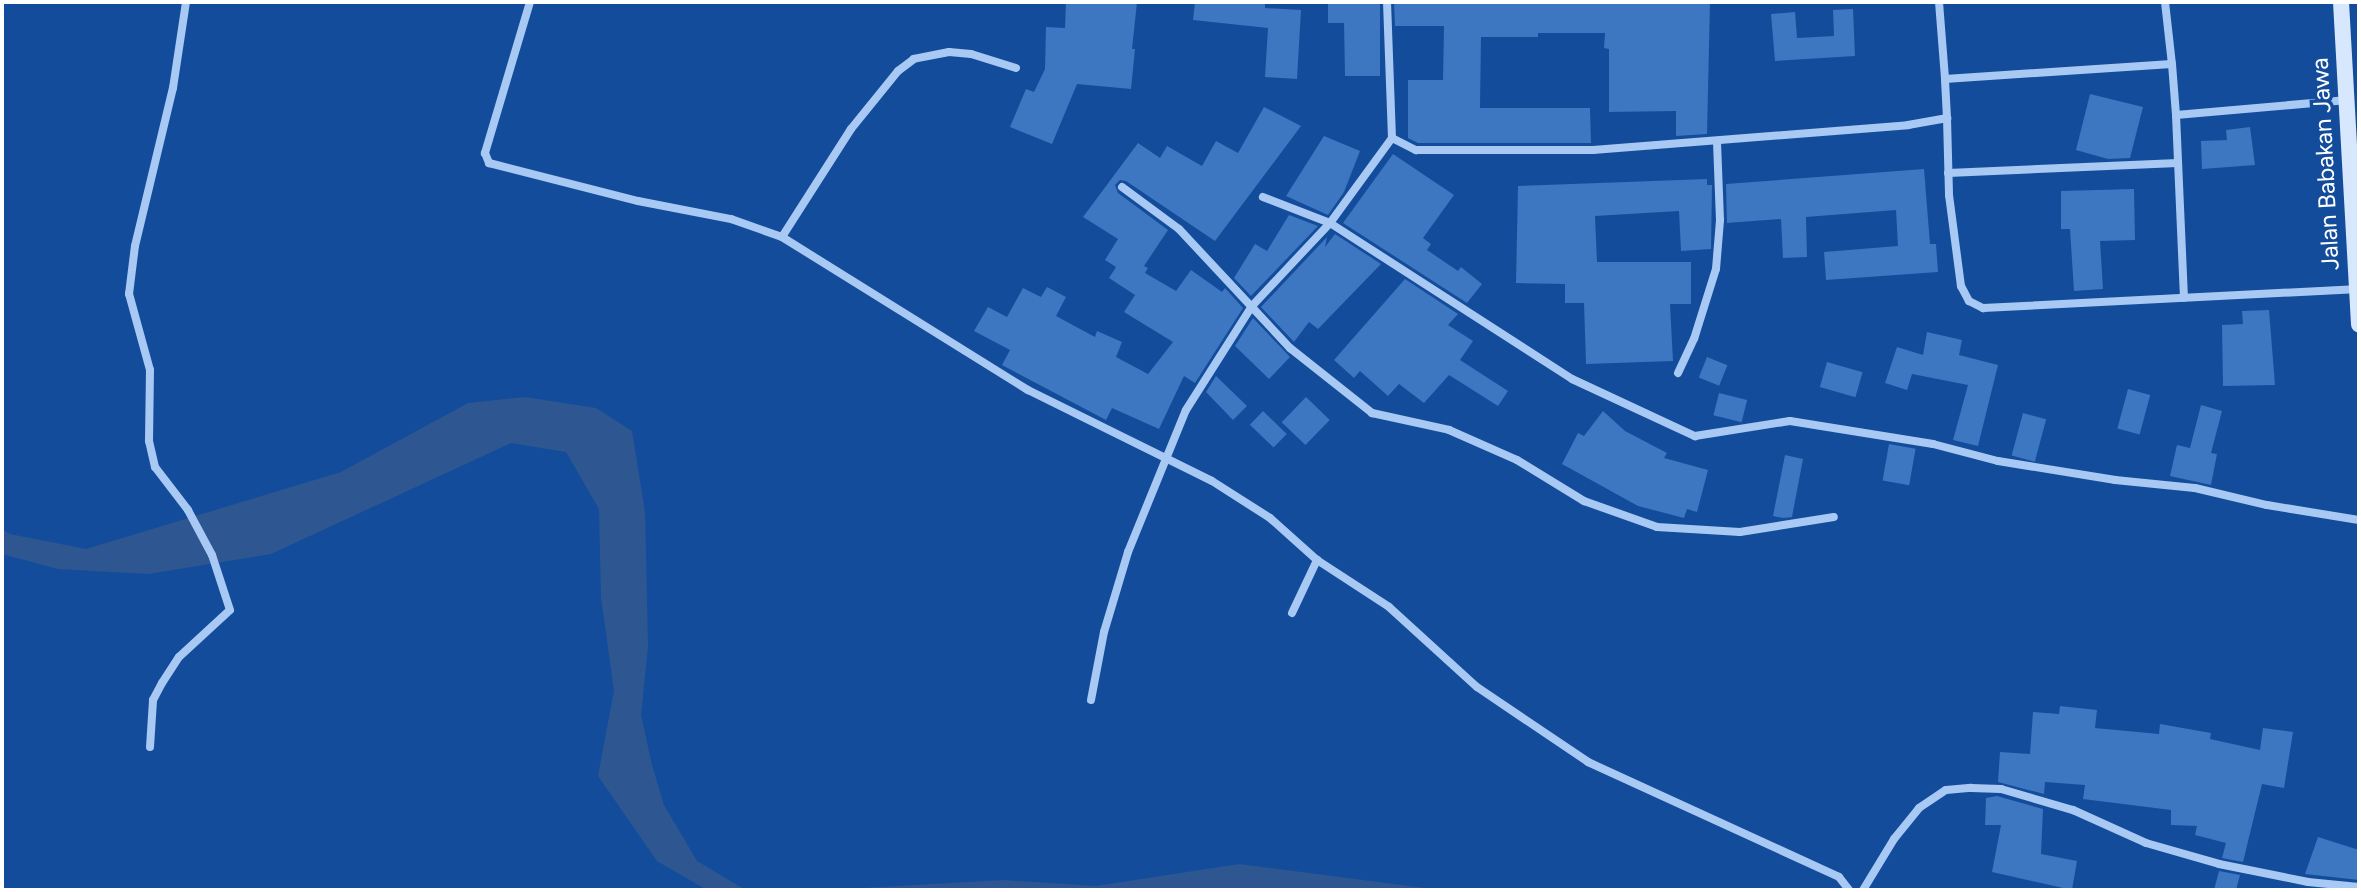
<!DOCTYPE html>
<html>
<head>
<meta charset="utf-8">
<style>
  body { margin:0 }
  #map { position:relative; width:2361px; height:892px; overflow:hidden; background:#134c9b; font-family:Figtree,sans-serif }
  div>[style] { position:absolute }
  .water>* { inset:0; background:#2e5791 }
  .building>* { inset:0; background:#3d76c1; transform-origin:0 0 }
  .street>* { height:8px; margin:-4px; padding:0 4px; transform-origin:4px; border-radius:4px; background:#a8c9f3 }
  .secondary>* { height:16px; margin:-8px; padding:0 8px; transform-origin:8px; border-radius:8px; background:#d7e7fd }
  span { translate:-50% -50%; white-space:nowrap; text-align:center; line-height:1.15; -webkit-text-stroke:7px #134c9b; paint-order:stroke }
  .street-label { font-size:24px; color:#fff }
  .frame { position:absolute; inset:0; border:4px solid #fff; pointer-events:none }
</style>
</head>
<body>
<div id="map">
  <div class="water">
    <i style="clip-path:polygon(525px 397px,596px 408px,632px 431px,645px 512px,648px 646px,641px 715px,652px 765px,664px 805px,697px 861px,744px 889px,763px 890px,707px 890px,657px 861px,598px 776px,614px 691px,601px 597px,599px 509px,566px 452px,511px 443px,271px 554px,148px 574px,58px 569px,2px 554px,2px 529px,10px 534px,86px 549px,341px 472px,468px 403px)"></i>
    <i style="clip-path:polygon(1239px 864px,1440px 890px,827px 890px,1004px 880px,1096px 886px)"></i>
  </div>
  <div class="building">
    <i style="clip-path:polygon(1066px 2px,1137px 2px,1132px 49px,1135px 49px,1131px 89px,1077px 84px,1052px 144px,1010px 127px,1026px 89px,1034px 92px,1045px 69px,1046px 27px,1065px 28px)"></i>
    <i style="clip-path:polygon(1195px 2px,1265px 2px,1265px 8px,1301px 10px,1297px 79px,1265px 77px,1268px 28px,1193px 20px)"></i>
    <i style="clip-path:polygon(1328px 2px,1380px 2px,1380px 76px,1345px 76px,1344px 23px,1328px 23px)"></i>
    <i style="clip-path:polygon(1394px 2px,1710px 2px,1707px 134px,1676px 136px,1676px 111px,1609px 112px,1609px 49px,1604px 48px,1605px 33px,1538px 33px,1538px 37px,1481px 37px,1480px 108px,1590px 108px,1591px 143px,1418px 143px,1408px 138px,1408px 80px,1443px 80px,1444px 26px,1395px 26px)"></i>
    <i style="clip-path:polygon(1853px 9px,1855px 56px,1775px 61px,1771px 14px,1795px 12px,1797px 38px,1834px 36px,1833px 10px)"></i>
    <i style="clip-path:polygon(2090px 94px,2143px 107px,2130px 158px,2108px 159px,2076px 150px)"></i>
    <i style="clip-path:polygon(1264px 107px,1301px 126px,1215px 241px,1126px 181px,1120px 180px,1115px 185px,1118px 193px,1168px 230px,1144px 266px,1148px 268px,1145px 273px,1176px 291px,1191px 270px,1222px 292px,1225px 288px,1243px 308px,1195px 383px,1184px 376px,1159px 429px,1112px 408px,1106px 420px,1002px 365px,1010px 350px,974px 331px,988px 307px,1007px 317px,1023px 288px,1041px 297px,1047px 287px,1066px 297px,1056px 316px,1095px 337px,1097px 331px,1122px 342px,1116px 357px,1148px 374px,1173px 342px,1124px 312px,1135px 295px,1109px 278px,1116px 267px,1105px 260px,1118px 239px,1083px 217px,1138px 143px,1160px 158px,1167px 146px,1202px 166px,1216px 141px,1238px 153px)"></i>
    <i style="clip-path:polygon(2250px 127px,2255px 165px,2202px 169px,2201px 141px,2227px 140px,2226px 130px)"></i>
    <i style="clip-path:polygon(1324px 136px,1360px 151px,1344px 192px,1328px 215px,1286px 196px)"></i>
    <i style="clip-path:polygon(1393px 154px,1454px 195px,1423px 238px,1431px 244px,1427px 250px,1458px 271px,1461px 267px,1482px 284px,1467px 303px,1343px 223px)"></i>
    <i style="clip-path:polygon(1924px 169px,1930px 244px,1936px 244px,1938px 272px,1826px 280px,1824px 252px,1898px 246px,1896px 210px,1806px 217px,1807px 257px,1783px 258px,1781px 219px,1727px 223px,1726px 184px)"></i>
    <i style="clip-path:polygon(1707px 179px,1707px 185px,1712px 185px,1711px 249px,1681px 251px,1679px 211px,1595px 216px,1597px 262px,1691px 262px,1691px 304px,1670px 304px,1673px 361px,1586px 364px,1584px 303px,1565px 303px,1565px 284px,1516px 283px,1518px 186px)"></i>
    <i style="clip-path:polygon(2134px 189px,2135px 240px,2100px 241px,2103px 289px,2074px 291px,2070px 229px,2061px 229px,2061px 191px)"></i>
    <i style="clip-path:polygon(1289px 215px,1318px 226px,1251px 296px,1234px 278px,1255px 244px,1267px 251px)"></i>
    <i style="clip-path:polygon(1335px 234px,1381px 264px,1318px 329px,1309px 322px,1294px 342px,1261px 307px,1327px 237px,1325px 247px)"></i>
    <i style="clip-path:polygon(1405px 279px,1458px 314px,1448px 325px,1473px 341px,1460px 360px,1508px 391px,1498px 406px,1449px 375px,1424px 403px,1399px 384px,1388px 396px,1360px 371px,1354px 378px,1334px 360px)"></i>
    <i style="clip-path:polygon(2269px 310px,2275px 385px,2223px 386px,2222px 325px,2243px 324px,2242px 311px)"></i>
    <i style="clip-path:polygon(1253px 318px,1290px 357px,1269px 379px,1235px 346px)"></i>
    <i style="clip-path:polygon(1927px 332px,1962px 340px,1959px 355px,1998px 365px,1978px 446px,1953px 440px,1968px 385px,1912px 374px,1907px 390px,1885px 383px,1897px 347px,1923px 355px)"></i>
    <i style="left:1707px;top:357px;width:22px;height:22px;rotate:22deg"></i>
    <i style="left:1827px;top:362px;width:37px;height:26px;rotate:16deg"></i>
    <i style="clip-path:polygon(1216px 376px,1247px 406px,1233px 420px,1206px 392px)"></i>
    <i style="left:2128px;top:389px;width:23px;height:41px;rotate:15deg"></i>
    <i style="left:1719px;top:393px;width:29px;height:23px;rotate:14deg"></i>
    <i style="left:1306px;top:397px;width:33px;height:35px;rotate:44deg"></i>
    <i style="clip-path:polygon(2201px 405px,2222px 411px,2211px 453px,2217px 454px,2211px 485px,2170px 476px,2177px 445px,2190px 448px)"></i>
    <i style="left:1263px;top:411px;width:33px;height:19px;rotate:44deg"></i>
    <i style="clip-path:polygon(1603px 411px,1625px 431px,1667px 453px,1664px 458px,1708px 470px,1697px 512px,1687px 509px,1684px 518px,1638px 506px,1562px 464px,1578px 433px,1584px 436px)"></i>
    <i style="left:2023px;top:413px;width:24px;height:44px;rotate:15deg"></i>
    <i style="left:1889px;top:444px;width:27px;height:37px;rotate:10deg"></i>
    <i style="clip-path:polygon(1785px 455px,1803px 459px,1792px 517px,1783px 518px,1773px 516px)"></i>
    <i style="clip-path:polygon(2060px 706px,2097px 710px,2095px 728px,2159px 734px,2160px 724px,2211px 733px,2210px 739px,2260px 750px,2263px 728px,2293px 732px,2284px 788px,2262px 784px,2243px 862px,2222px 858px,2226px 843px,2195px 835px,2197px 826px,2171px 825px,2171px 810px,2083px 799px,2085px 785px,2045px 782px,2044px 794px,1998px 782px,2000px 752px,2030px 754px,2033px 712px,2059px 714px)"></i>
    <i style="clip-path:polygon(1997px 796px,2043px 809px,2041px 854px,2077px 861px,2072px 890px,1992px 872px,2001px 825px,1985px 825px,1986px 798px)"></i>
    <i style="clip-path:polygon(2318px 837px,2359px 850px,2359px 880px,2305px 874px)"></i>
    <i style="clip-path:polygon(2219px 871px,2240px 875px,2236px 890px,2214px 890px)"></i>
  </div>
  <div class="street">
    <i style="left:530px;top:2px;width:158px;rotate:106.6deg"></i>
    <i style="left:485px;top:153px;width:11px;rotate:68deg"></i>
    <i style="left:489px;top:163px;width:154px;rotate:14.3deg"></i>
    <i style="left:638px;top:201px;width:95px;rotate:11deg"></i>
    <i style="left:731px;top:219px;width:54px;rotate:19.4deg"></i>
    <i style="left:1387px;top:2px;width:136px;rotate:87.9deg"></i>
    <i style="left:1392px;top:138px;width:105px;rotate:126.1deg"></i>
    <i style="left:1330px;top:223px;width:288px;rotate:32.8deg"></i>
    <i style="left:1572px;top:379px;width:136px;rotate:24.9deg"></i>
    <i style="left:1695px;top:436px;width:96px;rotate:-9deg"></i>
    <i style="left:1790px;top:421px;width:145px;rotate:9.1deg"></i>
    <i style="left:1933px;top:444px;width:67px;rotate:14.7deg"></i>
    <i style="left:1998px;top:461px;width:119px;rotate:9.2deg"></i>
    <i style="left:2115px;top:480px;width:80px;rotate:5.7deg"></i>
    <i style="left:2195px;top:488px;width:74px;rotate:13.3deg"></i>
    <i style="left:2267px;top:505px;width:93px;rotate:9.3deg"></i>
    <i style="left:1939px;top:2px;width:77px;rotate:85.5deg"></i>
    <i style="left:2165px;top:2px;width:62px;rotate:83.6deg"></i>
    <i style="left:1016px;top:68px;width:47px;rotate:-162.7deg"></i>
    <i style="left:971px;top:54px;width:22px;rotate:-175deg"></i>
    <i style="left:949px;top:52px;width:36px;rotate:169deg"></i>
    <i style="left:914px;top:59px;width:20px;rotate:143deg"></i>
    <i style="left:898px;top:71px;width:75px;rotate:129deg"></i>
    <i style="left:851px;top:129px;width:128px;rotate:122.6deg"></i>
    <i style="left:782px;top:237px;width:290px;rotate:31.9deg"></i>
    <i style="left:1028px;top:390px;width:205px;rotate:26.3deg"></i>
    <i style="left:1212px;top:481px;width:69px;rotate:32.5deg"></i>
    <i style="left:1270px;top:518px;width:63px;rotate:41.8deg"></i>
    <i style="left:1317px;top:560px;width:86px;rotate:33.1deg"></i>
    <i style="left:1389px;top:607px;width:119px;rotate:42.3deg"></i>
    <i style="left:1477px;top:687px;width:134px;rotate:34deg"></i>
    <i style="left:1588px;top:762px;width:276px;rotate:24.6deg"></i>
    <i style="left:1839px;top:877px;width:16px;rotate:52deg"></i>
    <i style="left:2176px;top:115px;width:183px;rotate:87.5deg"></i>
    <i style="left:1947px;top:118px;width:77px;rotate:88.5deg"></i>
    <i style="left:1949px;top:195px;width:92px;rotate:82.5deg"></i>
    <i style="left:1961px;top:286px;width:17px;rotate:62deg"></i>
    <i style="left:1969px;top:301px;width:16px;rotate:27deg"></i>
    <i style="left:1983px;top:308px;width:372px;rotate:-2.9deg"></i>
    <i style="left:1392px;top:138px;width:27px;rotate:27deg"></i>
    <i style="left:1416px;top:150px;width:177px"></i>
    <i style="left:1593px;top:150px;width:316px;rotate:-4.5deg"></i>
    <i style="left:1908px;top:125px;width:40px;rotate:-10deg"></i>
    <i style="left:1947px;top:118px;width:39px;rotate:-93deg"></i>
    <i style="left:1945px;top:79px;width:227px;rotate:-3.8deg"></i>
    <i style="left:2172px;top:64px;width:51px;rotate:85.5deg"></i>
    <i style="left:2176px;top:115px;width:172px;rotate:-5deg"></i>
    <i style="left:1948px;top:173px;width:230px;rotate:-2.5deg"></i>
    <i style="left:1122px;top:187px;width:71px;rotate:36.4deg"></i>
    <i style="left:1179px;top:229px;width:163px;rotate:47deg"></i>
    <i style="left:1290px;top:348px;width:105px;rotate:38.4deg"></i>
    <i style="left:1372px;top:413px;width:79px;rotate:12.4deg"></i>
    <i style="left:1449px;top:430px;width:74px;rotate:23.8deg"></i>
    <i style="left:1517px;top:460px;width:79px;rotate:31.5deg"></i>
    <i style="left:1584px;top:501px;width:77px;rotate:19.6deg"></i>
    <i style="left:1657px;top:527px;width:83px;rotate:3.4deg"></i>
    <i style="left:1740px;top:532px;width:95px;rotate:-9.1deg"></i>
    <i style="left:1678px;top:373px;width:38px;rotate:-65deg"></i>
    <i style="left:1694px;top:339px;width:73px;rotate:-72.6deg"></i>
    <i style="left:1716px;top:269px;width:49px;rotate:-85.3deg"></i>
    <i style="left:1720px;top:220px;width:78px;rotate:-92.2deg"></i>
    <i style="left:1292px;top:613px;width:59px;rotate:-64.7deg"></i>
    <i style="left:1091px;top:700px;width:69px;rotate:-79.2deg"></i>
    <i style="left:1104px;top:632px;width:84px;rotate:-73.3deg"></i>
    <i style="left:1128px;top:552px;width:153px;rotate:-67.8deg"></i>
    <i style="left:1186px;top:410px;width:123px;rotate:-57.6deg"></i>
    <i style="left:1252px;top:306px;width:114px;rotate:-46.8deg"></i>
    <i style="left:1330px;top:223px;width:72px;rotate:-158.8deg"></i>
    <i style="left:150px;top:747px;width:47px;rotate:-86.3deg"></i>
    <i style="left:153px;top:700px;width:19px;rotate:-62deg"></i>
    <i style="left:162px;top:683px;width:31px;rotate:-57deg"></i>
    <i style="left:179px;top:657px;width:69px;rotate:-42.7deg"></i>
    <i style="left:230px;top:610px;width:58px;rotate:-108.1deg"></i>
    <i style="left:212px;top:555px;width:51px;rotate:-118.1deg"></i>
    <i style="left:188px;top:510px;width:54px;rotate:-127.5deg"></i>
    <i style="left:155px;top:467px;width:27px;rotate:-103deg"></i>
    <i style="left:149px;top:441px;width:71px;rotate:-89.2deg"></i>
    <i style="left:150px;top:370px;width:79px;rotate:-105.4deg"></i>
    <i style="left:129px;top:294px;width:48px;rotate:-82.9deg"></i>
    <i style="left:135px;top:246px;width:163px;rotate:-76.5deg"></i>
    <i style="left:173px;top:88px;width:87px;rotate:-81.4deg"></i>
    <i style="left:1863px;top:890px;width:60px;rotate:-58.7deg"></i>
    <i style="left:1894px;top:839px;width:40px;rotate:-51deg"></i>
    <i style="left:1919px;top:808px;width:32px;rotate:-34deg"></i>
    <i style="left:1946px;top:790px;width:25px;rotate:-5deg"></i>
    <i style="left:1971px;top:788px;width:30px;rotate:2deg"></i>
    <i style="left:2001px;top:789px;width:75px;rotate:16.3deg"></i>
    <i style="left:2073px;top:810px;width:80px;rotate:24.3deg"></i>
    <i style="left:2146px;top:843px;width:76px;rotate:16deg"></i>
    <i style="left:2219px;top:864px;width:91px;rotate:11.4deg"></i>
    <i style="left:2308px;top:882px;width:51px;rotate:5.6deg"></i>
  </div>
  <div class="secondary">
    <i style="left:2341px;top:2px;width:323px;rotate:86.8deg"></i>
  </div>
  <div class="street-label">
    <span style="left:2325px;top:164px;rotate:-93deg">Jalan Babakan Jawa</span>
  </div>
  <div class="frame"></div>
</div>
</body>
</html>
